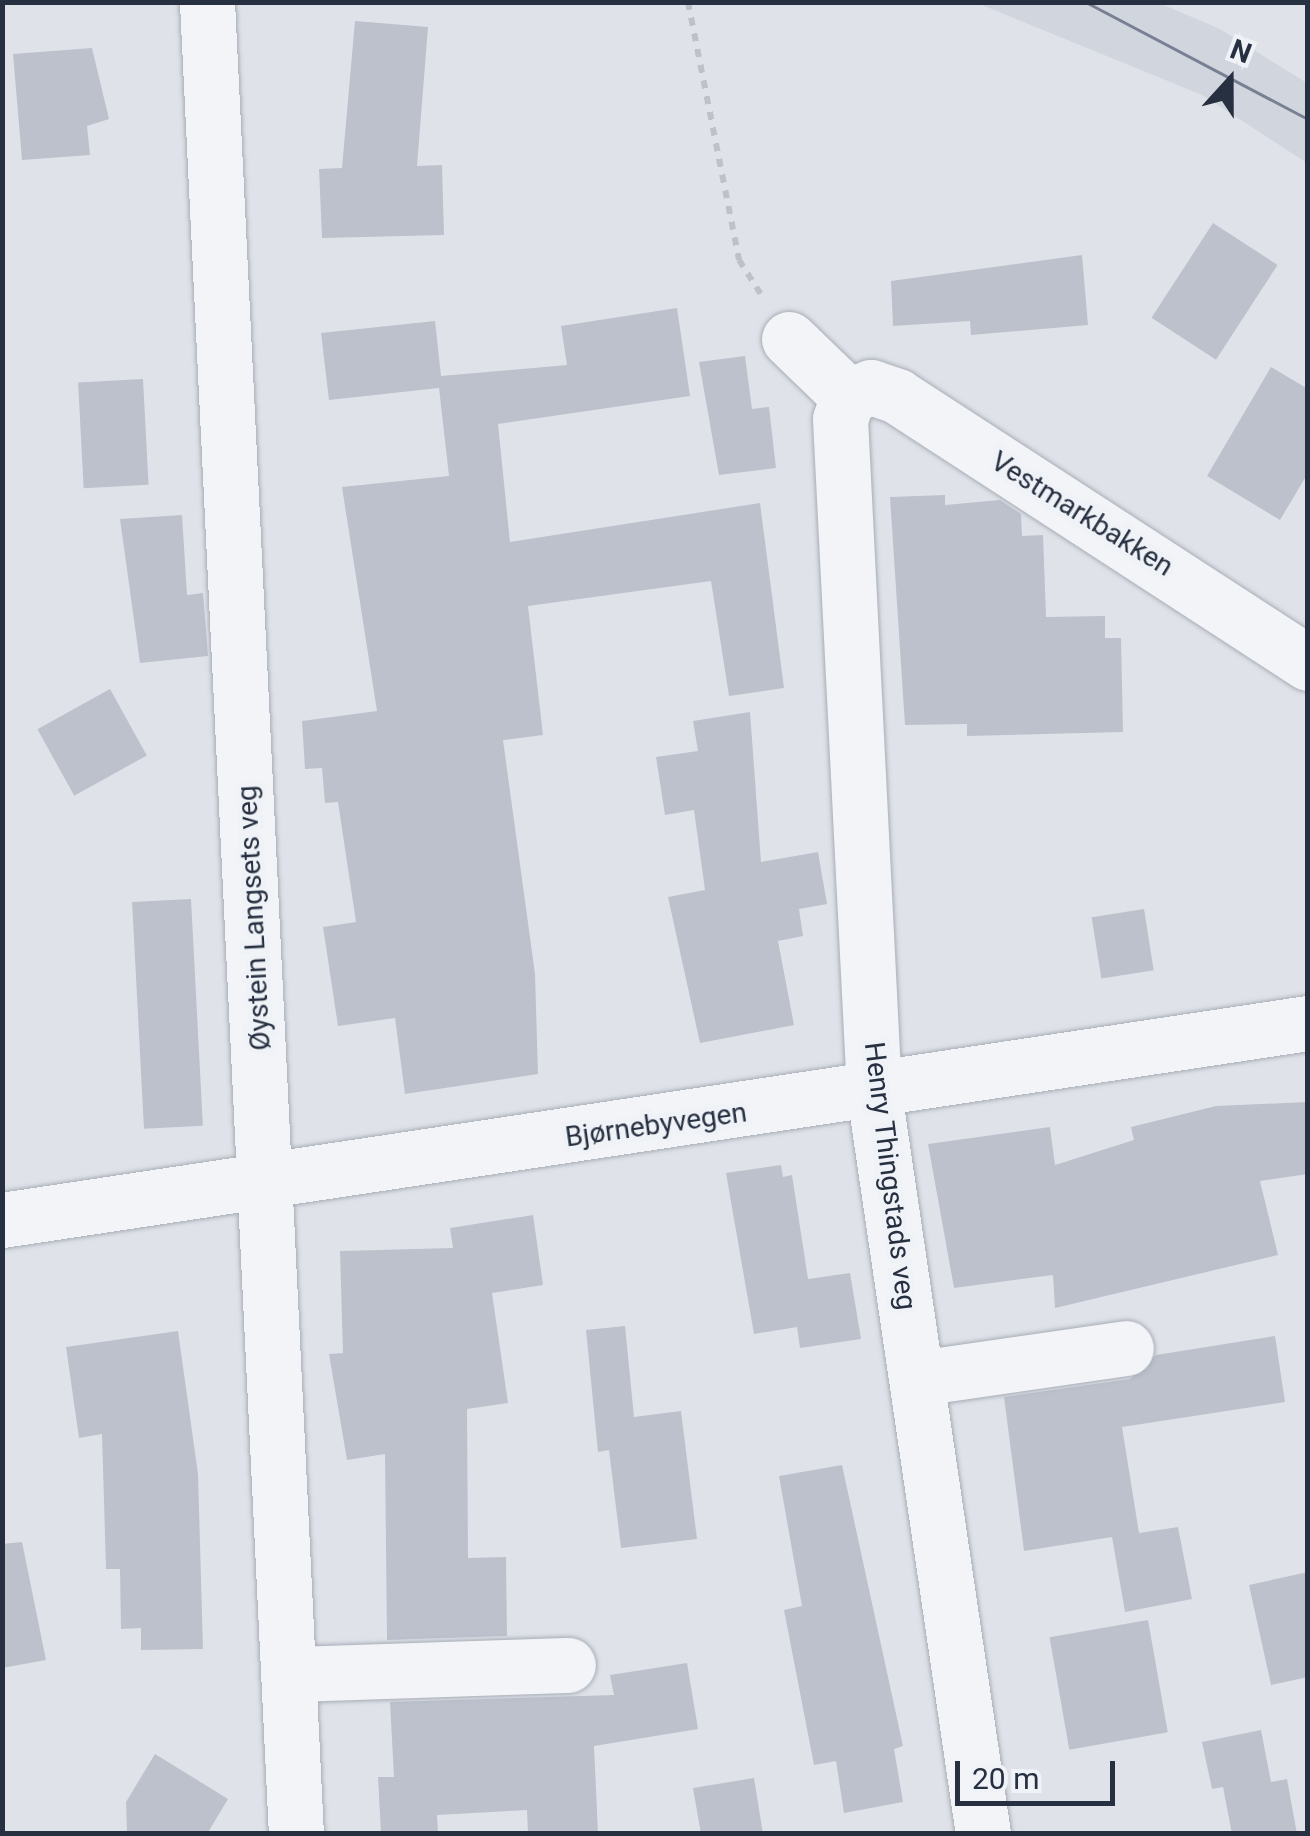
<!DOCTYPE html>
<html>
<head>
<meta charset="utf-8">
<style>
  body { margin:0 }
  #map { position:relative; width:1310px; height:1836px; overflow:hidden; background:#dfe3e9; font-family:Roboto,sans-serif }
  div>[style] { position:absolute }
  .built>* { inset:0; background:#d1d5de }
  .building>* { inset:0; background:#bcc1cc; transform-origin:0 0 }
  .path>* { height:6px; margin-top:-3px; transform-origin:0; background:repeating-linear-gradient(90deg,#bdc1c8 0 8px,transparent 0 16px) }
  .roads { filter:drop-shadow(0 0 2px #a8adb7) drop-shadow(0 0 2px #a8adb7) }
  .minor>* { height:55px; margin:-27.5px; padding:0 27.5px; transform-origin:27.5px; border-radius:27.5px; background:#f2f4f7 }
  .tram>* { height:2.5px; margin:-1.25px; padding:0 1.25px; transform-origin:1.25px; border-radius:1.25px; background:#788193 }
  span { translate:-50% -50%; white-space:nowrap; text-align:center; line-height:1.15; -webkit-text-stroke:10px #eff2f6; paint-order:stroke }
  .street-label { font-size:28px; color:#273041 }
  .frame { position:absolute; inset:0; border:5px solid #273041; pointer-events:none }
  .north { position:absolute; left:1180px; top:30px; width:100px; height:100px; -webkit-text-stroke:8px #eff2f6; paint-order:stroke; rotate:21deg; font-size:28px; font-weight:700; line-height:40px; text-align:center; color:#273041 }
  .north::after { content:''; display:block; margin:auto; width:35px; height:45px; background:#273041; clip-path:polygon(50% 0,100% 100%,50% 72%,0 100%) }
  .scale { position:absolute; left:955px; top:1761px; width:160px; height:45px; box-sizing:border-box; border:5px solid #273041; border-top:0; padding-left:12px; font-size:30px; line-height:35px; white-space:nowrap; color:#273041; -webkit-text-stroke:8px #eff2f6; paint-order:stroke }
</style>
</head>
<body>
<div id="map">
  <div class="built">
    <i style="clip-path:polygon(977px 3px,1159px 3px,1220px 29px,1307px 83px,1307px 163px,1202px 95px)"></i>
  </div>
  <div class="building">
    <i style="clip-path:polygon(355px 21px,428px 27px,417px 166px,442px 165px,444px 235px,322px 238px,319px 169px,342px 168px)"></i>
    <i style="clip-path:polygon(92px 48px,109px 119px,87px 126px,90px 155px,22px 160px,13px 54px)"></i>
    <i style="left:1213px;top:223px;width:77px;height:113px;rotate:33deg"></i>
    <i style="clip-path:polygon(1082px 255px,1088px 325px,971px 335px,970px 321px,893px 326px,891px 281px)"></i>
    <i style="clip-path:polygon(677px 308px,690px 396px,498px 424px,510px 542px,760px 503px,784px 688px,729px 696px,711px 581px,528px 606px,543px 735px,503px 740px,535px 974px,538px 1074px,405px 1094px,395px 1018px,338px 1026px,323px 927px,356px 922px,338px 802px,325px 803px,322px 768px,305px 769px,302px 721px,377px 711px,342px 487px,449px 476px,439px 388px,329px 400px,321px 333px,435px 321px,441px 376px,567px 365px,561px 326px)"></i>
    <i style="clip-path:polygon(745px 356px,752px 409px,769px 407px,776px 468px,719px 475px,699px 362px)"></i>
    <i style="clip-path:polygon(1271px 367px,1308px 389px,1308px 473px,1280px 520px,1207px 476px)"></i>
    <i style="left:143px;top:379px;width:106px;height:65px;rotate:87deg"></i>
    <i style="clip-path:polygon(945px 495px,945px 505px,1000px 500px,1021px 514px,1022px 536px,1043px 535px,1046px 617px,1105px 616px,1105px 638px,1121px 638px,1123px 732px,967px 736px,967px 724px,905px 725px,890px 497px)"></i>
    <i style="clip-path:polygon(182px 515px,187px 595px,203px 593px,208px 656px,140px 663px,120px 519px)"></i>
    <i style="left:110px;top:689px;width:76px;height:83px;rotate:61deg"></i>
    <i style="clip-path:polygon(750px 712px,761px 862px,818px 852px,827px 904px,799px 909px,803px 936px,778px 941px,794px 1025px,700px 1043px,668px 897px,705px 890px,694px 810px,665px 815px,656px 757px,698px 751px,693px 721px)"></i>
    <i style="left:191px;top:899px;width:227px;height:59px;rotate:87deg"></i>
    <i style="left:1144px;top:909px;width:62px;height:53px;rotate:81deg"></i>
    <i style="clip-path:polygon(1308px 1102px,1308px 1174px,1260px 1181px,1278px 1255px,1055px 1308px,1053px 1275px,954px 1288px,928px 1144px,1050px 1127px,1055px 1165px,1134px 1140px,1131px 1127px,1216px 1106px)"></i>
    <i style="clip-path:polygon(781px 1165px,783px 1177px,792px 1175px,808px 1279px,850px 1273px,861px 1339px,800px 1348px,797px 1327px,754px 1334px,726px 1173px)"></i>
    <i style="clip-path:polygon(533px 1215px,543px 1285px,492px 1293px,508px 1403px,467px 1409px,468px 1558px,506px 1557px,507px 1636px,387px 1640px,385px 1454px,347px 1460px,329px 1354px,343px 1353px,340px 1251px,453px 1248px,450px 1228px)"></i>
    <i style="clip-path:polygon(625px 1326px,634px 1417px,681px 1411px,697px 1539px,621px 1548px,609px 1450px,598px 1452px,586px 1330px)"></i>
    <i style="clip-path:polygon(178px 1331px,198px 1474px,203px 1649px,141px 1650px,141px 1628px,121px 1629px,120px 1569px,106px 1569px,102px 1434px,79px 1438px,66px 1347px)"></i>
    <i style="clip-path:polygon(1275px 1336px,1285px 1402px,1122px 1427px,1139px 1533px,1178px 1527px,1192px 1599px,1125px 1612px,1112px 1537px,1024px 1551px,1004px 1397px,1130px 1379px,1156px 1355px)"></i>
    <i style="clip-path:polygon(842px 1465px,903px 1746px,894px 1749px,903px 1802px,844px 1813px,836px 1761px,814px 1765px,784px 1610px,802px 1606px,779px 1476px)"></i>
    <i style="clip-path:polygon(22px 1542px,46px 1660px,2px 1668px,2px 1544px)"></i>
    <i style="clip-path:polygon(1308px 1572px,1308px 1677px,1271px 1685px,1249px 1585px)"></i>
    <i style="left:1148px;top:1620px;width:114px;height:100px;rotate:80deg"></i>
    <i style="clip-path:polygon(687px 1663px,698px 1729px,594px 1746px,598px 1834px,528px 1834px,527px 1810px,437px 1815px,438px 1834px,381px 1834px,378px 1777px,394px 1777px,390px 1702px,614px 1695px,610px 1675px)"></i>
    <i style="clip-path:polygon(1261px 1730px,1271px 1782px,1287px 1779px,1297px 1834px,1232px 1834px,1223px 1787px,1212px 1789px,1202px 1742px)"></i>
    <i style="clip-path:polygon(155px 1754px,228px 1799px,207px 1834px,127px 1834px,126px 1802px)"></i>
    <i style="clip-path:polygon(754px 1778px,763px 1834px,701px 1834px,693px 1788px)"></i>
  </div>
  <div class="path">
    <i style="left:688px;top:2px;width:263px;rotate:78.8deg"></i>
    <i style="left:739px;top:260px;width:43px;rotate:57.4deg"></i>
  </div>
  <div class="roads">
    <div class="minor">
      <i style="left:207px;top:2px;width:1834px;rotate:87.22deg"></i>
      <i style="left:789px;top:339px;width:82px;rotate:44deg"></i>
      <i style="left:848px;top:396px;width:24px;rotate:109deg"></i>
      <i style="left:840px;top:419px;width:675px;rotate:87.11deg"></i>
      <i style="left:874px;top:1093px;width:749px;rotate:81.63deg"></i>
      <i style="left:848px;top:396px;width:25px;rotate:-21deg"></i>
      <i style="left:871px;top:387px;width:28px;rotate:19deg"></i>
      <i style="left:897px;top:396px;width:490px;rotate:33deg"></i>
      <i style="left:2px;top:1220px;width:1321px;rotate:-8.58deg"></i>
      <i style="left:918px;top:1378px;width:210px;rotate:-8.2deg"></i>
      <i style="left:292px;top:1674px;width:276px;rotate:-1.9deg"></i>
    </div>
  </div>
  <div class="tram">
    <i style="left:1086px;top:2px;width:251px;rotate:27.8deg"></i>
  </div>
  <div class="street-label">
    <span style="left:1082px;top:514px;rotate:32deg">Vestmarkbakken</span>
    <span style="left:254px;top:918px;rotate:-93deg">Øystein Langsets veg</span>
    <span style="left:656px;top:1125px;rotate:-8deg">Bjørnebyvegen</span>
    <span style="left:890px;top:1176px;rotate:83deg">Henry Thingstads veg</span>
  </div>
  <div class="frame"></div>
  <div class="north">N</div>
  <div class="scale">20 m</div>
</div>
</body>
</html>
